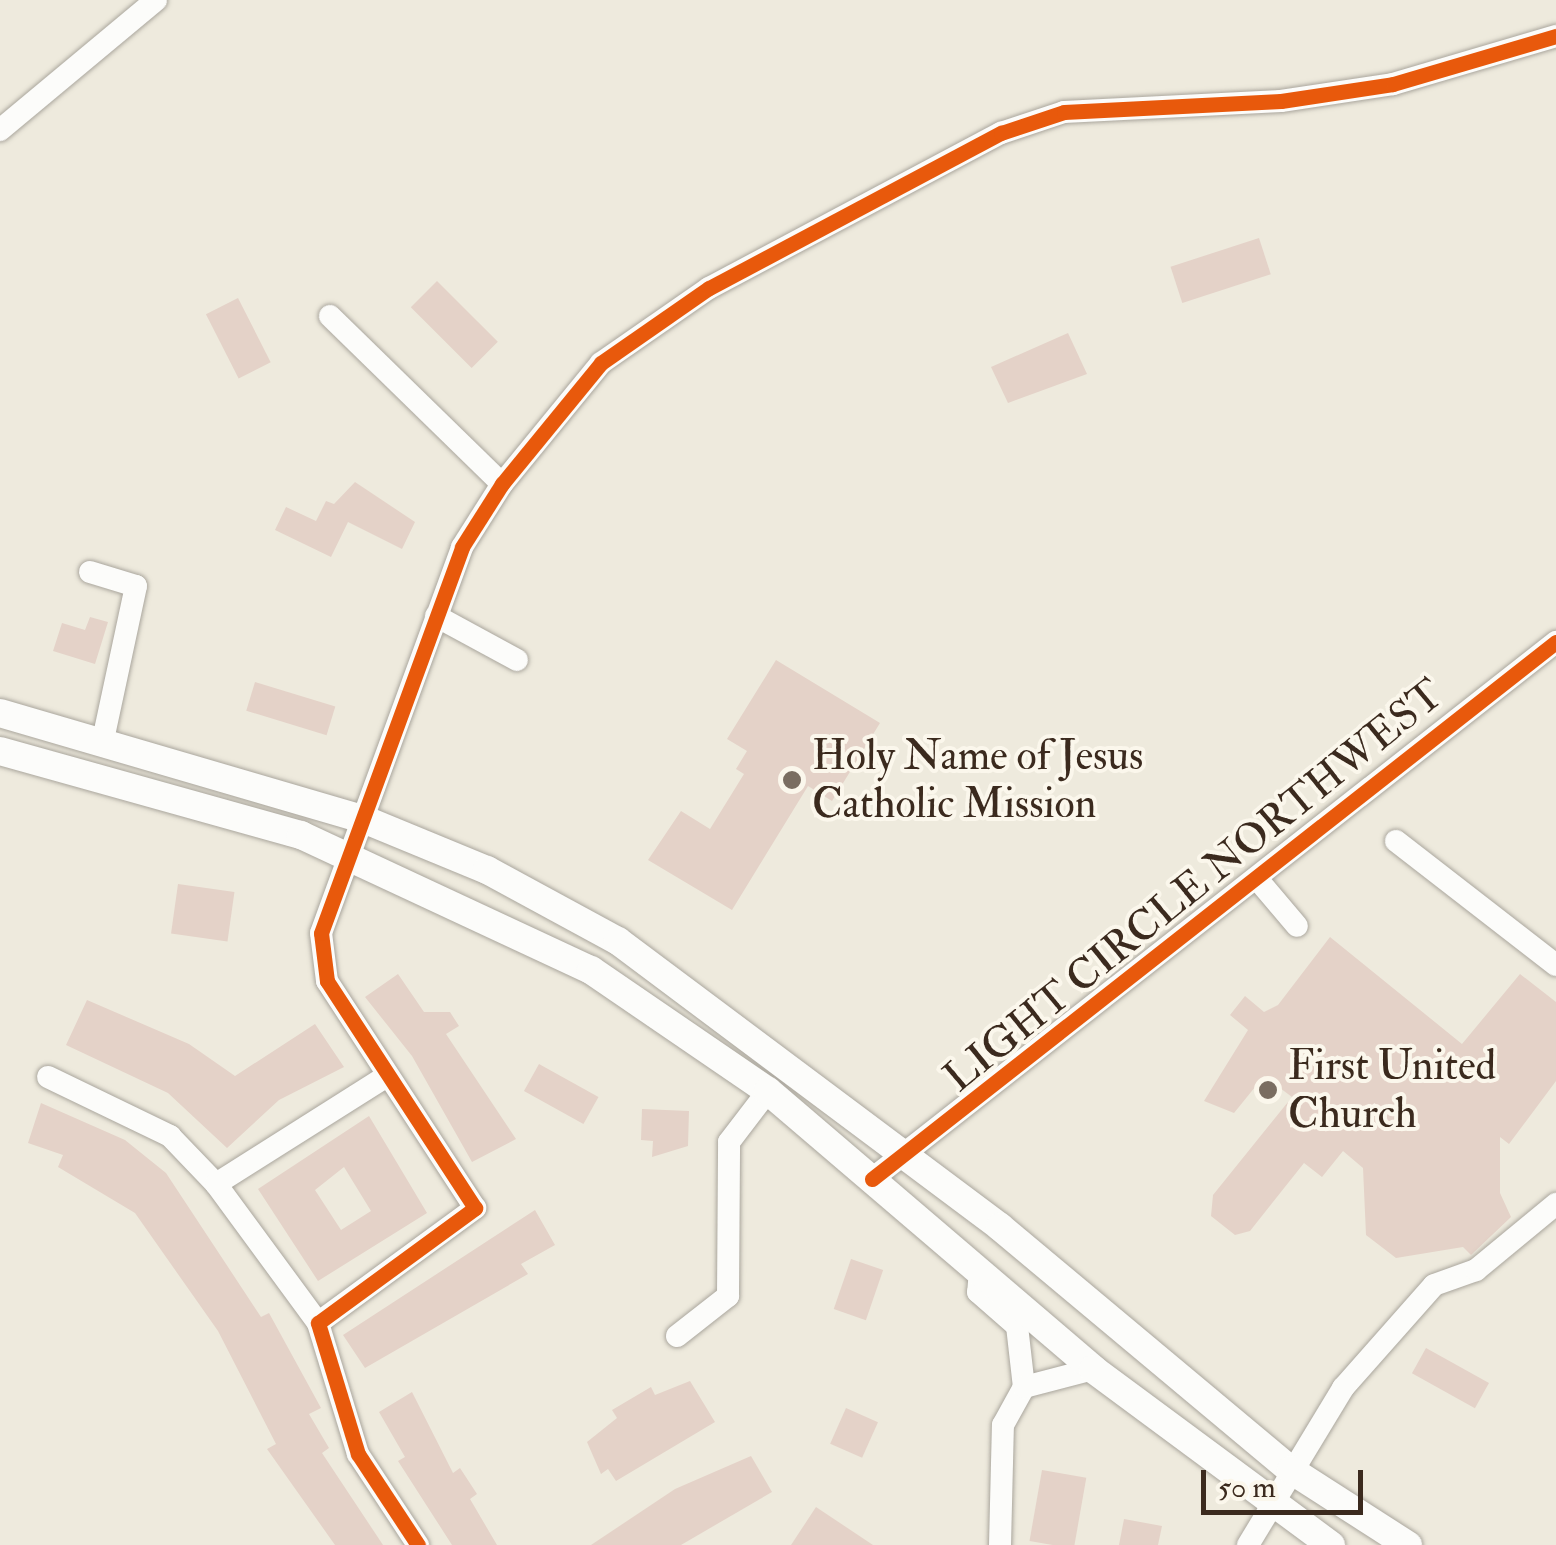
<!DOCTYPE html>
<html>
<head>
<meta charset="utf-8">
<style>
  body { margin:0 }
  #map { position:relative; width:1556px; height:1545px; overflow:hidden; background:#eeeadd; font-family:"IM FELL Double Pica",serif }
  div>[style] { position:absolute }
  .building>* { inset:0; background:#e4d2c8; transform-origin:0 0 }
  .roads { filter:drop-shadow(0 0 2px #aaa69d) drop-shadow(0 0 2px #aaa69d) }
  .minor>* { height:22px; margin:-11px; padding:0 11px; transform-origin:11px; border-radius:11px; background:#fcfcfa }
  .major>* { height:28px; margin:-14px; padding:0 14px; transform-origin:14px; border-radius:14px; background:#fcfcfa }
  .cycleway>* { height:15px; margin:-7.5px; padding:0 7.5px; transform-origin:7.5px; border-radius:7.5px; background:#e8590c }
  .dots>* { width:28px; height:28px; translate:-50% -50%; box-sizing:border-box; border:5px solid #fbf7ec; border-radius:50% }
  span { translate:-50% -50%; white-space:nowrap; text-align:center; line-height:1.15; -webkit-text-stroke:8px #fbf7ec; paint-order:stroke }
  .poi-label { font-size:42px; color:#3b2a1e }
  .left { translate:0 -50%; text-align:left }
  .street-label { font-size:42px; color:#3b2a1e }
  .scale { position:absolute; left:1201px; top:1470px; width:162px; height:45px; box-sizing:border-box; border:5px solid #3b2a1e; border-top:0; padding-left:12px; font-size:30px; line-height:35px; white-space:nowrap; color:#3b2a1e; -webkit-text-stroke:8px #fbf7ec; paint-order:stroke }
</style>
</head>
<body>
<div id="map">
  <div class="building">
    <i style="left:1259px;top:238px;width:38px;height:93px;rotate:72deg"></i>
    <i style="left:437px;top:281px;width:86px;height:37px;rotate:45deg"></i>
    <i style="left:238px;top:298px;width:72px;height:36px;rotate:63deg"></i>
    <i style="clip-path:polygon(1068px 333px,1087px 374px,1008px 403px,991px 367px)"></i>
    <i style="clip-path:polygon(355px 482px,415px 522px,402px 549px,348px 522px,331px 557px,275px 530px,286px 507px,316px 521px,326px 501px,334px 504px)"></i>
    <i style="clip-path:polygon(90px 617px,108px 622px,95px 664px,53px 651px,62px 623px,85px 630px)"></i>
    <i style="clip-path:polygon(776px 660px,880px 723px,832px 801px,808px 786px,732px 910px,648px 860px,681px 811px,710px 829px,744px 774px,736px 769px,747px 751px,727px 739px)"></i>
    <i style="left:255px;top:682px;width:84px;height:30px;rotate:17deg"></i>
    <i style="left:178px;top:884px;width:57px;height:50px;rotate:8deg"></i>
    <i style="clip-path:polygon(1330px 937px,1462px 1044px,1520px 974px,1556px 1002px,1556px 1081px,1509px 1144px,1500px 1137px,1500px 1193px,1511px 1217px,1471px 1255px,1463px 1247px,1396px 1258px,1366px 1235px,1363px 1168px,1343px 1151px,1322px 1177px,1304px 1163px,1250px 1231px,1235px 1235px,1211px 1216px,1213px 1195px,1292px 1097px,1264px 1076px,1234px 1113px,1204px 1101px,1248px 1030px,1230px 1015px,1245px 996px,1264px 1012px,1278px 1005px)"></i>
    <i style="clip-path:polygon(398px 974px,424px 1012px,450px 1012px,459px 1026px,446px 1034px,516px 1139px,472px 1162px,412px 1056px,365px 997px)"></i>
    <i style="clip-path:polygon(87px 1000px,189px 1044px,235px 1076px,315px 1024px,344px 1067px,279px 1100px,227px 1148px,168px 1093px,66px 1045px)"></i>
    <i style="left:539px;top:1064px;width:68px;height:31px;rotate:29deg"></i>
    <i style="clip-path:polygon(41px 1103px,125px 1140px,166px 1173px,261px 1317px,269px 1313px,321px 1408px,309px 1414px,329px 1448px,322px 1453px,383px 1545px,335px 1545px,267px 1449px,276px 1444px,218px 1331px,135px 1213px,58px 1167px,63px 1155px,28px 1143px)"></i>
    <i style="clip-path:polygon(642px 1109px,689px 1111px,688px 1146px,652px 1157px,653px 1141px,641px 1140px)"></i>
    <i style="clip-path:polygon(evenodd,369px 1116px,427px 1213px,318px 1281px,258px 1189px,369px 1116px,344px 1167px,371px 1211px,341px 1230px,315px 1190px,344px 1167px)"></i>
    <i style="clip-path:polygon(535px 1210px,555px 1245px,521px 1264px,528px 1274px,365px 1368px,343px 1335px)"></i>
    <i style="left:851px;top:1259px;width:34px;height:53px;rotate:19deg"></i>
    <i style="left:1426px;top:1348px;width:72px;height:29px;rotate:29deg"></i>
    <i style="clip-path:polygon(690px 1381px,715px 1422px,616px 1481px,608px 1469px,601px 1474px,587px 1442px,617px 1418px,612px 1410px,651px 1387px,655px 1395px)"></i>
    <i style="clip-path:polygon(412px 1392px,453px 1473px,460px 1468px,477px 1494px,470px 1499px,497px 1545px,452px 1545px,398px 1461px,405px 1457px,379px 1412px)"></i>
    <i style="left:846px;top:1408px;width:35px;height:39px;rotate:24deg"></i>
    <i style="clip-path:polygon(751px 1456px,772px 1492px,681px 1545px,591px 1545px,675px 1489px)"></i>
    <i style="left:1042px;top:1470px;width:45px;height:72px;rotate:10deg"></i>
    <i style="clip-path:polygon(816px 1507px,873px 1545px,791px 1545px)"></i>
    <i style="clip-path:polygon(1124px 1519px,1162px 1526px,1158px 1545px,1119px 1545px)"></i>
  </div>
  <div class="roads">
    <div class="minor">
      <i style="left:0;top:130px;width:203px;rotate:-39.8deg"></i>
      <i style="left:330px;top:316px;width:240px;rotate:44.3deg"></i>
      <i style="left:90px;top:572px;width:48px;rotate:16.9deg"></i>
      <i style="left:136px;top:586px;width:157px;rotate:102.1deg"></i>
      <i style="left:436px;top:616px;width:92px;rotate:28.5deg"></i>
      <i style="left:1396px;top:841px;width:202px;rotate:37.8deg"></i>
      <i style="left:1258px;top:880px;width:60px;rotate:49.7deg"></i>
      <i style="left:48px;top:1077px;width:136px;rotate:25.8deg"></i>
      <i style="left:170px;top:1136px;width:66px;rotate:46.2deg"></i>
      <i style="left:216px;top:1184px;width:172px;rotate:53.7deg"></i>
      <i style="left:872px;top:1179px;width:870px;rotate:-38.14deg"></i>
      <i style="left:216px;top:1184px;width:200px;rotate:-32.3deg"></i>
      <i style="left:980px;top:1271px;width:21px;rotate:95deg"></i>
      <i style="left:978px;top:1292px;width:52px;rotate:41.1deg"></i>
      <i style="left:1017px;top:1326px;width:61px;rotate:83.5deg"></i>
      <i style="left:677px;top:1336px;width:65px;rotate:-38.1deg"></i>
      <i style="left:728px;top:1296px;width:154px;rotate:-89.6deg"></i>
      <i style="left:729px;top:1142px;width:64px;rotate:-52.6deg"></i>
      <i style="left:418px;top:1545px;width:109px;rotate:-123.4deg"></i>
      <i style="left:358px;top:1454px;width:137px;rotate:-107deg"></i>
      <i style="left:318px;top:1323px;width:195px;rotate:-36.2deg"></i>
      <i style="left:475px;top:1208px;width:271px;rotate:-123.1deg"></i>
      <i style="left:327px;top:981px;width:48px;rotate:-97.1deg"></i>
      <i style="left:321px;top:933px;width:411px;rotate:-69.9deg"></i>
      <i style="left:462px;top:547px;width:75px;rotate:-57.6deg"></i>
      <i style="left:502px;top:484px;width:156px;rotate:-50.7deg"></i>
      <i style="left:601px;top:363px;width:131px;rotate:-34.8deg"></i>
      <i style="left:709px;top:288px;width:331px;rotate:-28deg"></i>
      <i style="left:1001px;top:133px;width:66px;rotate:-18.4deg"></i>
      <i style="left:1064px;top:112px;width:217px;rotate:-2.9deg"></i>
      <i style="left:1281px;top:101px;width:113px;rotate:-8.6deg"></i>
      <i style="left:1393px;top:84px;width:170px;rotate:-16.4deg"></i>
      <i style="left:1000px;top:1545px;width:120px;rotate:-88.6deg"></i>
      <i style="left:1003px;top:1425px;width:43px;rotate:-61.1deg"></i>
      <i style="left:1024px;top:1387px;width:71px;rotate:-14.6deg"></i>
      <i style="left:1248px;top:1545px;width:184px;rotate:-58.8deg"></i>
      <i style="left:1343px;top:1388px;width:137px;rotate:-48.5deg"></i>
      <i style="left:1434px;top:1285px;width:45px;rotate:-19.7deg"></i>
      <i style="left:1476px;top:1270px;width:104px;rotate:-39.5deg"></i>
    </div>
    <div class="major">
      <i style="left:0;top:713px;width:378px;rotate:16.3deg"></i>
      <i style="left:363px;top:819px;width:134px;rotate:22.4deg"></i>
      <i style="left:487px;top:870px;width:149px;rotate:28.5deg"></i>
      <i style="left:618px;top:941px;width:477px;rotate:36.8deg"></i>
      <i style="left:1000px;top:1227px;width:379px;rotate:39.9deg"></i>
      <i style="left:1291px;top:1470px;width:139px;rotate:32.7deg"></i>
      <i style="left:0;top:751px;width:313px;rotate:15.6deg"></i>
      <i style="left:301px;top:835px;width:320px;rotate:25deg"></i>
      <i style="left:591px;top:970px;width:214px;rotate:34.4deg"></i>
      <i style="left:768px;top:1091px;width:428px;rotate:40.5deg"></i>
      <i style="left:1093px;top:1369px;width:296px;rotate:36.5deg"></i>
    </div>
  </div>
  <div class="cycleway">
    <i style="left:872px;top:1179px;width:870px;rotate:-38.14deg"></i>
    <i style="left:418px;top:1545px;width:109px;rotate:-123.4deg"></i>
    <i style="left:358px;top:1454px;width:137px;rotate:-107deg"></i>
    <i style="left:318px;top:1323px;width:195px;rotate:-36.2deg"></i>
    <i style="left:475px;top:1208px;width:271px;rotate:-123.1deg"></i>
    <i style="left:327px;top:981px;width:48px;rotate:-97.1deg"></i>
    <i style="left:321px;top:933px;width:411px;rotate:-69.9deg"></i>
    <i style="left:462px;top:547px;width:75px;rotate:-57.6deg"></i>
    <i style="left:502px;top:484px;width:156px;rotate:-50.7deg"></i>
    <i style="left:601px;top:363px;width:131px;rotate:-34.8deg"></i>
    <i style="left:709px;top:288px;width:331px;rotate:-28deg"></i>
    <i style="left:1001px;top:133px;width:66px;rotate:-18.4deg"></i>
    <i style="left:1064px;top:112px;width:217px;rotate:-2.9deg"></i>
    <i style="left:1281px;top:101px;width:113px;rotate:-8.6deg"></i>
    <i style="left:1393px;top:84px;width:170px;rotate:-16.4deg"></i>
  </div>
  <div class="dots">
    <i style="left:792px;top:780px;background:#7a6d61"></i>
    <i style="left:1268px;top:1090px;background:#7a6d61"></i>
  </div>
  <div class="poi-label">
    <span class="left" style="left:812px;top:780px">Holy Name of Jesus<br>Catholic Mission</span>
    <span class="left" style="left:1288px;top:1090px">First United<br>Church</span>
  </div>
  <div class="street-label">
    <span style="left:1194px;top:886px;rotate:-39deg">LIGHT CIRCLE NORTHWEST</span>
  </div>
  <div class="scale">50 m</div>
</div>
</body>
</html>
